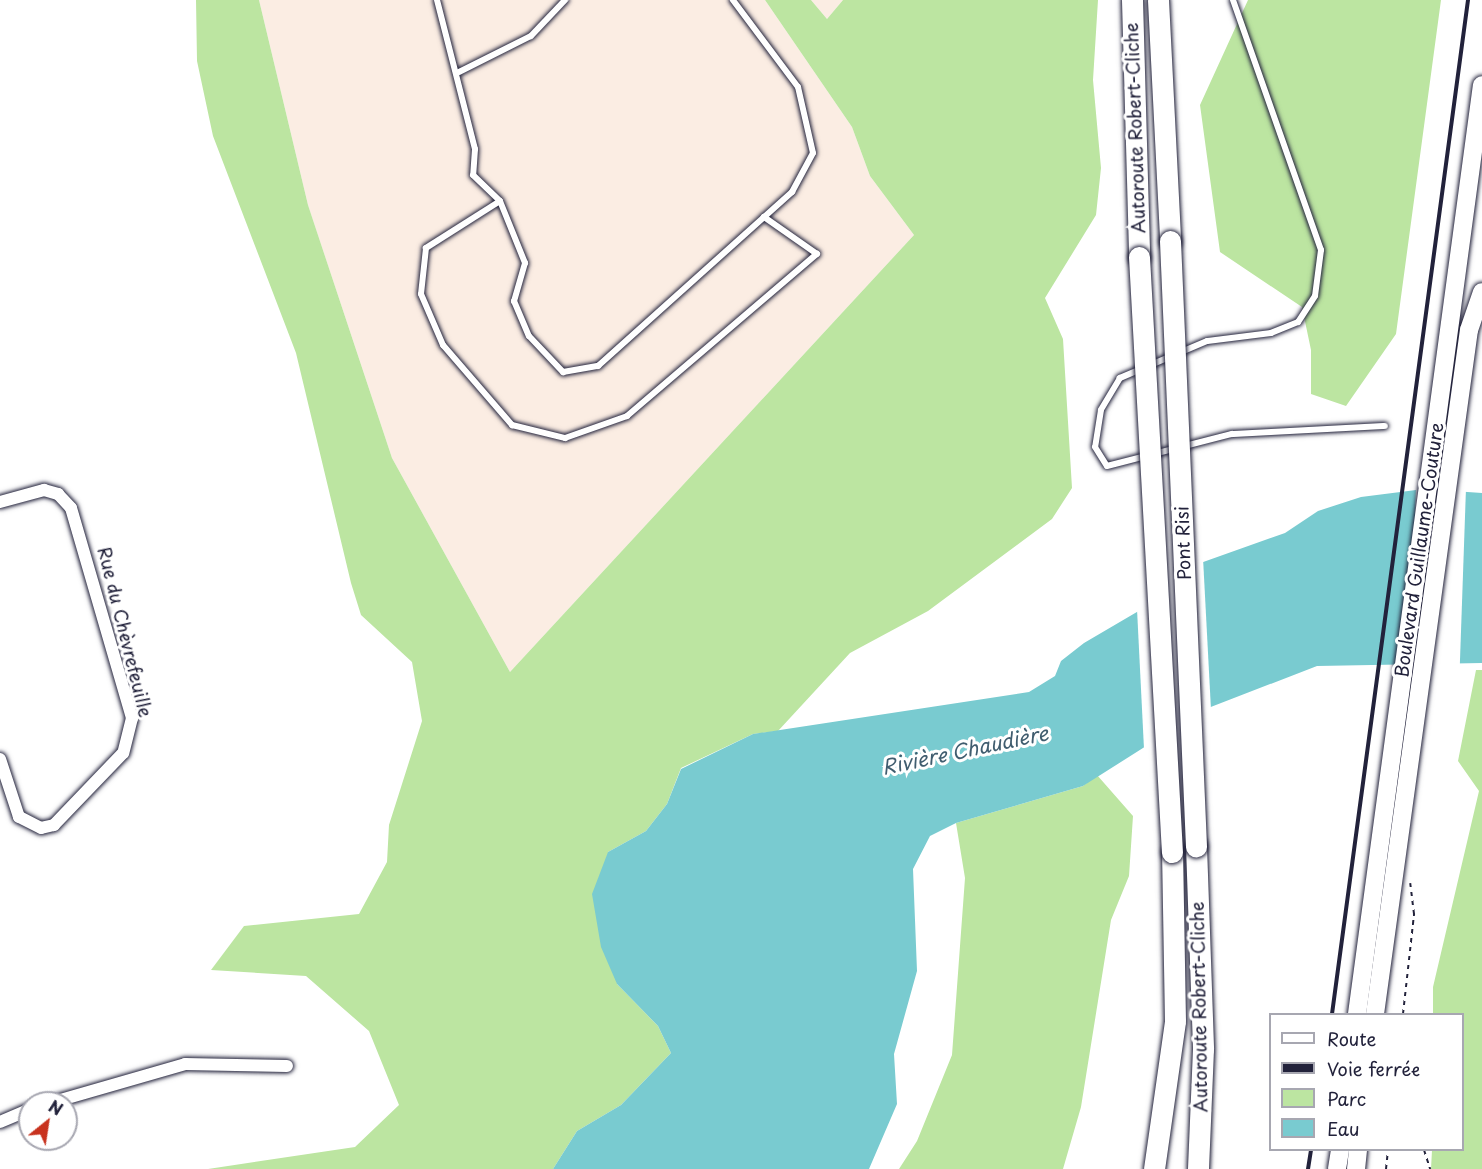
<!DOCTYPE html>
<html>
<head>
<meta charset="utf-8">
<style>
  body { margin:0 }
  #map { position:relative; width:1482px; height:1169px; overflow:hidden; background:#fff; font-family:"Playpen Sans",sans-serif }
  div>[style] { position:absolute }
  .built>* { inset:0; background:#fbede3 }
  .green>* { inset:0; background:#bce5a1 }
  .water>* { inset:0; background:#79cbd0 }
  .pier>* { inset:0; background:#fff; transform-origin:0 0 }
  .path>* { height:2px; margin-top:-1px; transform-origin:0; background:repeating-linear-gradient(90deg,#22223b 0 4.5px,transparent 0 9px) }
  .roads { filter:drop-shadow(0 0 2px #22223b) drop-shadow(0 0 2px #22223b) }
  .service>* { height:6px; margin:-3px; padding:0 3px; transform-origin:3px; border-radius:3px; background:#fff }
  .minor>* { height:12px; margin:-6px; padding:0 6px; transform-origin:6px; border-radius:6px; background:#fff }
  .primary>* { height:18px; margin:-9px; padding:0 9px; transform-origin:9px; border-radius:9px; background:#fff }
  .motorway>* { height:21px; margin:-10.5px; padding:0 10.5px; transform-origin:10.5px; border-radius:10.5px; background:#fff }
  .rail>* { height:4px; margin:-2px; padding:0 2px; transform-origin:2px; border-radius:2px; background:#22223b }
  .bridges { filter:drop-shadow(0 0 2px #22223b) drop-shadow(0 0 2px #22223b) }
  .motorway-bridge>* { height:21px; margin:-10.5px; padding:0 10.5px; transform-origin:10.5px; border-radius:10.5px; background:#fff }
  span { translate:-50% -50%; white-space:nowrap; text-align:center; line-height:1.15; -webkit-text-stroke:6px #fff; paint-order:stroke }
  .street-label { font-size:18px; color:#22223b }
  .water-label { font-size:20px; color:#405d6f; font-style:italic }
  .legend { position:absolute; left:1269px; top:1013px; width:195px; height:138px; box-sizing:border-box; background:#fff; border:2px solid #a7a7b1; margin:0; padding:8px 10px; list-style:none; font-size:18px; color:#22223b }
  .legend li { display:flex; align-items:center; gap:12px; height:30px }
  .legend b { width:30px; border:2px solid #a7a7b1 }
  .north { position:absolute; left:18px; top:1091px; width:60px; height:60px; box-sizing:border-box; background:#fff; border:2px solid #a7a7b1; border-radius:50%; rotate:30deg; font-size:16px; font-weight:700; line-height:24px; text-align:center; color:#22223b }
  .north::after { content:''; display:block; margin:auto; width:21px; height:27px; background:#c8321e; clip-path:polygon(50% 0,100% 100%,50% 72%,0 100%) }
</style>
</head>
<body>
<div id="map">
  <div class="built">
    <i style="clip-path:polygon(259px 0,765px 0,852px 127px,870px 176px,914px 235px,510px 672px,392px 458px,308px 205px)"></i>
    <i style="clip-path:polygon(811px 0,843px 0,827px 19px)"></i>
  </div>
  <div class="green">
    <i style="clip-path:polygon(196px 0,259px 0,308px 205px,392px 458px,510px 672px,914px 235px,870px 176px,852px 127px,765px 0,811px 0,827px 19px,843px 0,1098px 0,1093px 80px,1101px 168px,1096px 215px,1045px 298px,1063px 339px,1072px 488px,1052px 519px,928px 611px,850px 653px,778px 731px,753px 734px,681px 768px,667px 804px,646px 831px,608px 852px,617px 984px,658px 1026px,671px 1053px,621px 1105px,577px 1131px,553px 1169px,208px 1169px,355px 1147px,399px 1105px,369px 1031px,306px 976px,211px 970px,244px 926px,359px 914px,387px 862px,389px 825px,422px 721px,412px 662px,361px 615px,351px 583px,296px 353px,213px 136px,197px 61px)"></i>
    <i style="clip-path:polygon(1248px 0,1441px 0,1396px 334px,1346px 406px,1311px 394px,1311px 350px,1302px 307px,1220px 252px,1200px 105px)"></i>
    <i style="clip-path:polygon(1476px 670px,1482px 670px,1482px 1169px,1431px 1169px,1432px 1150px,1462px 1150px,1462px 1014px,1433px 1014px,1433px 987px,1479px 791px,1458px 761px)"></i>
    <i style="clip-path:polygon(1097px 775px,1133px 816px,1129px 876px,1111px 920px,1081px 1107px,1063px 1169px,899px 1169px,917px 1141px,952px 1055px,965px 878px,956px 823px,1083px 786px)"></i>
  </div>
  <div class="water">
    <i style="clip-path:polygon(1424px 489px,1482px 493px,1482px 663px,1317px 666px,1203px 710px,1083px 786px,956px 823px,930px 836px,913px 869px,917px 971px,894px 1054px,897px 1104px,869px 1169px,553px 1169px,577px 1131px,621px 1105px,671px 1053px,658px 1026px,617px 984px,601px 947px,592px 894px,608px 852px,646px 831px,667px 804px,681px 769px,753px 734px,1029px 692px,1055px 676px,1061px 661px,1084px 643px,1142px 609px,1192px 566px,1285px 533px,1318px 511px,1361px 497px)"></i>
  </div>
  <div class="pier">
    <i style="left:1416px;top:487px;width:50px;height:180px;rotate:2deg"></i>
    <i style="clip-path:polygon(1203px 558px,1211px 710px,1144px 749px,1137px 609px,1162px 584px)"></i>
  </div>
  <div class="path">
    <i style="left:1403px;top:1014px;width:101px;rotate:-83.7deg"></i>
    <i style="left:1414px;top:914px;width:31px;rotate:-97deg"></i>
    <i style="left:1424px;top:1150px;width:20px;rotate:72deg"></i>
    <i style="left:1386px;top:1169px;width:19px;rotate:-84deg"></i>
  </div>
  <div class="roads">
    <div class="service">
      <i style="left:437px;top:0;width:154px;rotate:75.7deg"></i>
      <i style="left:475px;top:149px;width:26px;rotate:94deg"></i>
      <i style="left:473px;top:175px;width:37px;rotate:44deg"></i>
      <i style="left:500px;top:201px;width:67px;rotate:68deg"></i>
      <i style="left:525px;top:263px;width:40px;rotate:106deg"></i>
      <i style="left:514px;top:301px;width:38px;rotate:67deg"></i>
      <i style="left:529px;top:336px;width:50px;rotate:46.6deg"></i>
      <i style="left:563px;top:372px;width:36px;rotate:-10deg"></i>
      <i style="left:598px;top:366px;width:261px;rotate:-41.9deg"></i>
      <i style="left:792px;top:192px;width:44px;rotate:-61.7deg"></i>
      <i style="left:813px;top:153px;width:68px;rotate:-102.8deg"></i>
      <i style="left:798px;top:87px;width:109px;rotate:-126.8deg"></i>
      <i style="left:1233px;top:0;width:265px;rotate:70.6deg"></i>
      <i style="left:1321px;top:250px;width:46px;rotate:97.4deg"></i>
      <i style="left:1315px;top:296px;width:31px;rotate:123deg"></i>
      <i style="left:1298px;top:322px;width:29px;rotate:158deg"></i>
      <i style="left:1271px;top:333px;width:64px;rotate:172.9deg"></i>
      <i style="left:1207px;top:341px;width:95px;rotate:157deg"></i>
      <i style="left:1120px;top:378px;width:37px;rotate:121deg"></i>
      <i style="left:1101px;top:410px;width:37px;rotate:99deg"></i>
      <i style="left:1095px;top:447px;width:22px;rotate:58deg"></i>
      <i style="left:1107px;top:466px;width:129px;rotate:-14.4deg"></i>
      <i style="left:1232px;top:434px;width:153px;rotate:-3deg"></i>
      <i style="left:459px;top:72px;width:80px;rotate:-26.6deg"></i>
      <i style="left:531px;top:36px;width:50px;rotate:-46.6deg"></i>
      <i style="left:500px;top:201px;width:88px;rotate:147.6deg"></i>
      <i style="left:426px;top:248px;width:46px;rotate:96.2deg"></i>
      <i style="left:421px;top:294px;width:56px;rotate:66.7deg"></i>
      <i style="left:443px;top:345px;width:106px;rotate:49.2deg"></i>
      <i style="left:512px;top:425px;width:55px;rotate:13.8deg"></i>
      <i style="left:565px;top:438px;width:66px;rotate:-19.5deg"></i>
      <i style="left:627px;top:416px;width:250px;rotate:-40.5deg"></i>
      <i style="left:817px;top:254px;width:65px;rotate:-145.1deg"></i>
    </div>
    <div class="minor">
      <i style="left:0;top:502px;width:46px;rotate:-15.3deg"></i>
      <i style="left:44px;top:490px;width:15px;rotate:16deg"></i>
      <i style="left:58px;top:494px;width:19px;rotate:47deg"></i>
      <i style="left:71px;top:508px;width:219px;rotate:73.8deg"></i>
      <i style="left:132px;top:718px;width:36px;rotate:104deg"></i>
      <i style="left:123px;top:753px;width:100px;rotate:133.8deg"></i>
      <i style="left:54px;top:825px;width:13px;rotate:167deg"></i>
      <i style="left:41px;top:828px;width:25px;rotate:-153deg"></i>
      <i style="left:19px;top:817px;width:61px;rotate:-108.1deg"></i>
      <i style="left:50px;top:1103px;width:141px;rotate:-16.1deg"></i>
      <i style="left:185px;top:1064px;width:102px;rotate:1.1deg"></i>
      <i style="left:0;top:1122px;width:33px;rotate:-23deg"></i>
    </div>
    <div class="primary">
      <i style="left:1357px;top:1014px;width:937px;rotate:-82.34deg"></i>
      <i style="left:1375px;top:1014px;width:690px;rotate:-82.18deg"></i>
      <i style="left:1469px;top:330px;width:40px;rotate:-71.1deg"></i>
      <i style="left:1337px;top:1169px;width:19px;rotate:-81deg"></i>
      <i style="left:1356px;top:1169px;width:19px;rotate:-84deg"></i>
    </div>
    <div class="motorway">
      <i style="left:1132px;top:0;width:257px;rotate:88.4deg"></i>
      <i style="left:1158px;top:0;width:241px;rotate:87.1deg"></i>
      <i style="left:1196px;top:846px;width:203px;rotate:88deg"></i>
      <i style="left:1203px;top:1049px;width:120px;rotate:92.4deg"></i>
      <i style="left:1154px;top:1169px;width:149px;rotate:-81.9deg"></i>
      <i style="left:1175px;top:1021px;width:169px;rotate:-91deg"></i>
    </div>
  </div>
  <div class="rail">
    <i style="left:1332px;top:1014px;width:1023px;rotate:-82.36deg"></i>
    <i style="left:1308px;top:1169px;width:19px;rotate:-81deg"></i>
  </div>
  <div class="bridges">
    <div class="motorway-bridge">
      <i style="left:1170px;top:241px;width:606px;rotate:87.54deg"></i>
      <i style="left:1139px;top:257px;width:596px;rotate:86.83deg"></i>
    </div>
  </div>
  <div class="street-label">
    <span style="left:1135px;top:128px;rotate:-92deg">Autoroute Robert-Cliche</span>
    <span style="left:1183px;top:543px;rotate:-92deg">Pont Risi</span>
    <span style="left:1419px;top:550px;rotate:-82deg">Boulevard Guillaume-Couture</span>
    <span style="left:125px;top:632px;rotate:76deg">Rue du Chèvrefeuille</span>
    <span style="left:1199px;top:1007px;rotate:-91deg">Autoroute Robert-Cliche</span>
  </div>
  <div class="water-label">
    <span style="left:965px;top:750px;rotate:-12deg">Rivière Chaudière</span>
  </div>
  <ul class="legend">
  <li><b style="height:8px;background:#fff"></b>Route</li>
  <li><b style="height:8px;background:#22223b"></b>Voie ferrée</li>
  <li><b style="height:16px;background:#bce5a1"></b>Parc</li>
  <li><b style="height:16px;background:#79cbd0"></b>Eau</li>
  </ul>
  <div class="north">N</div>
</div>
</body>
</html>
